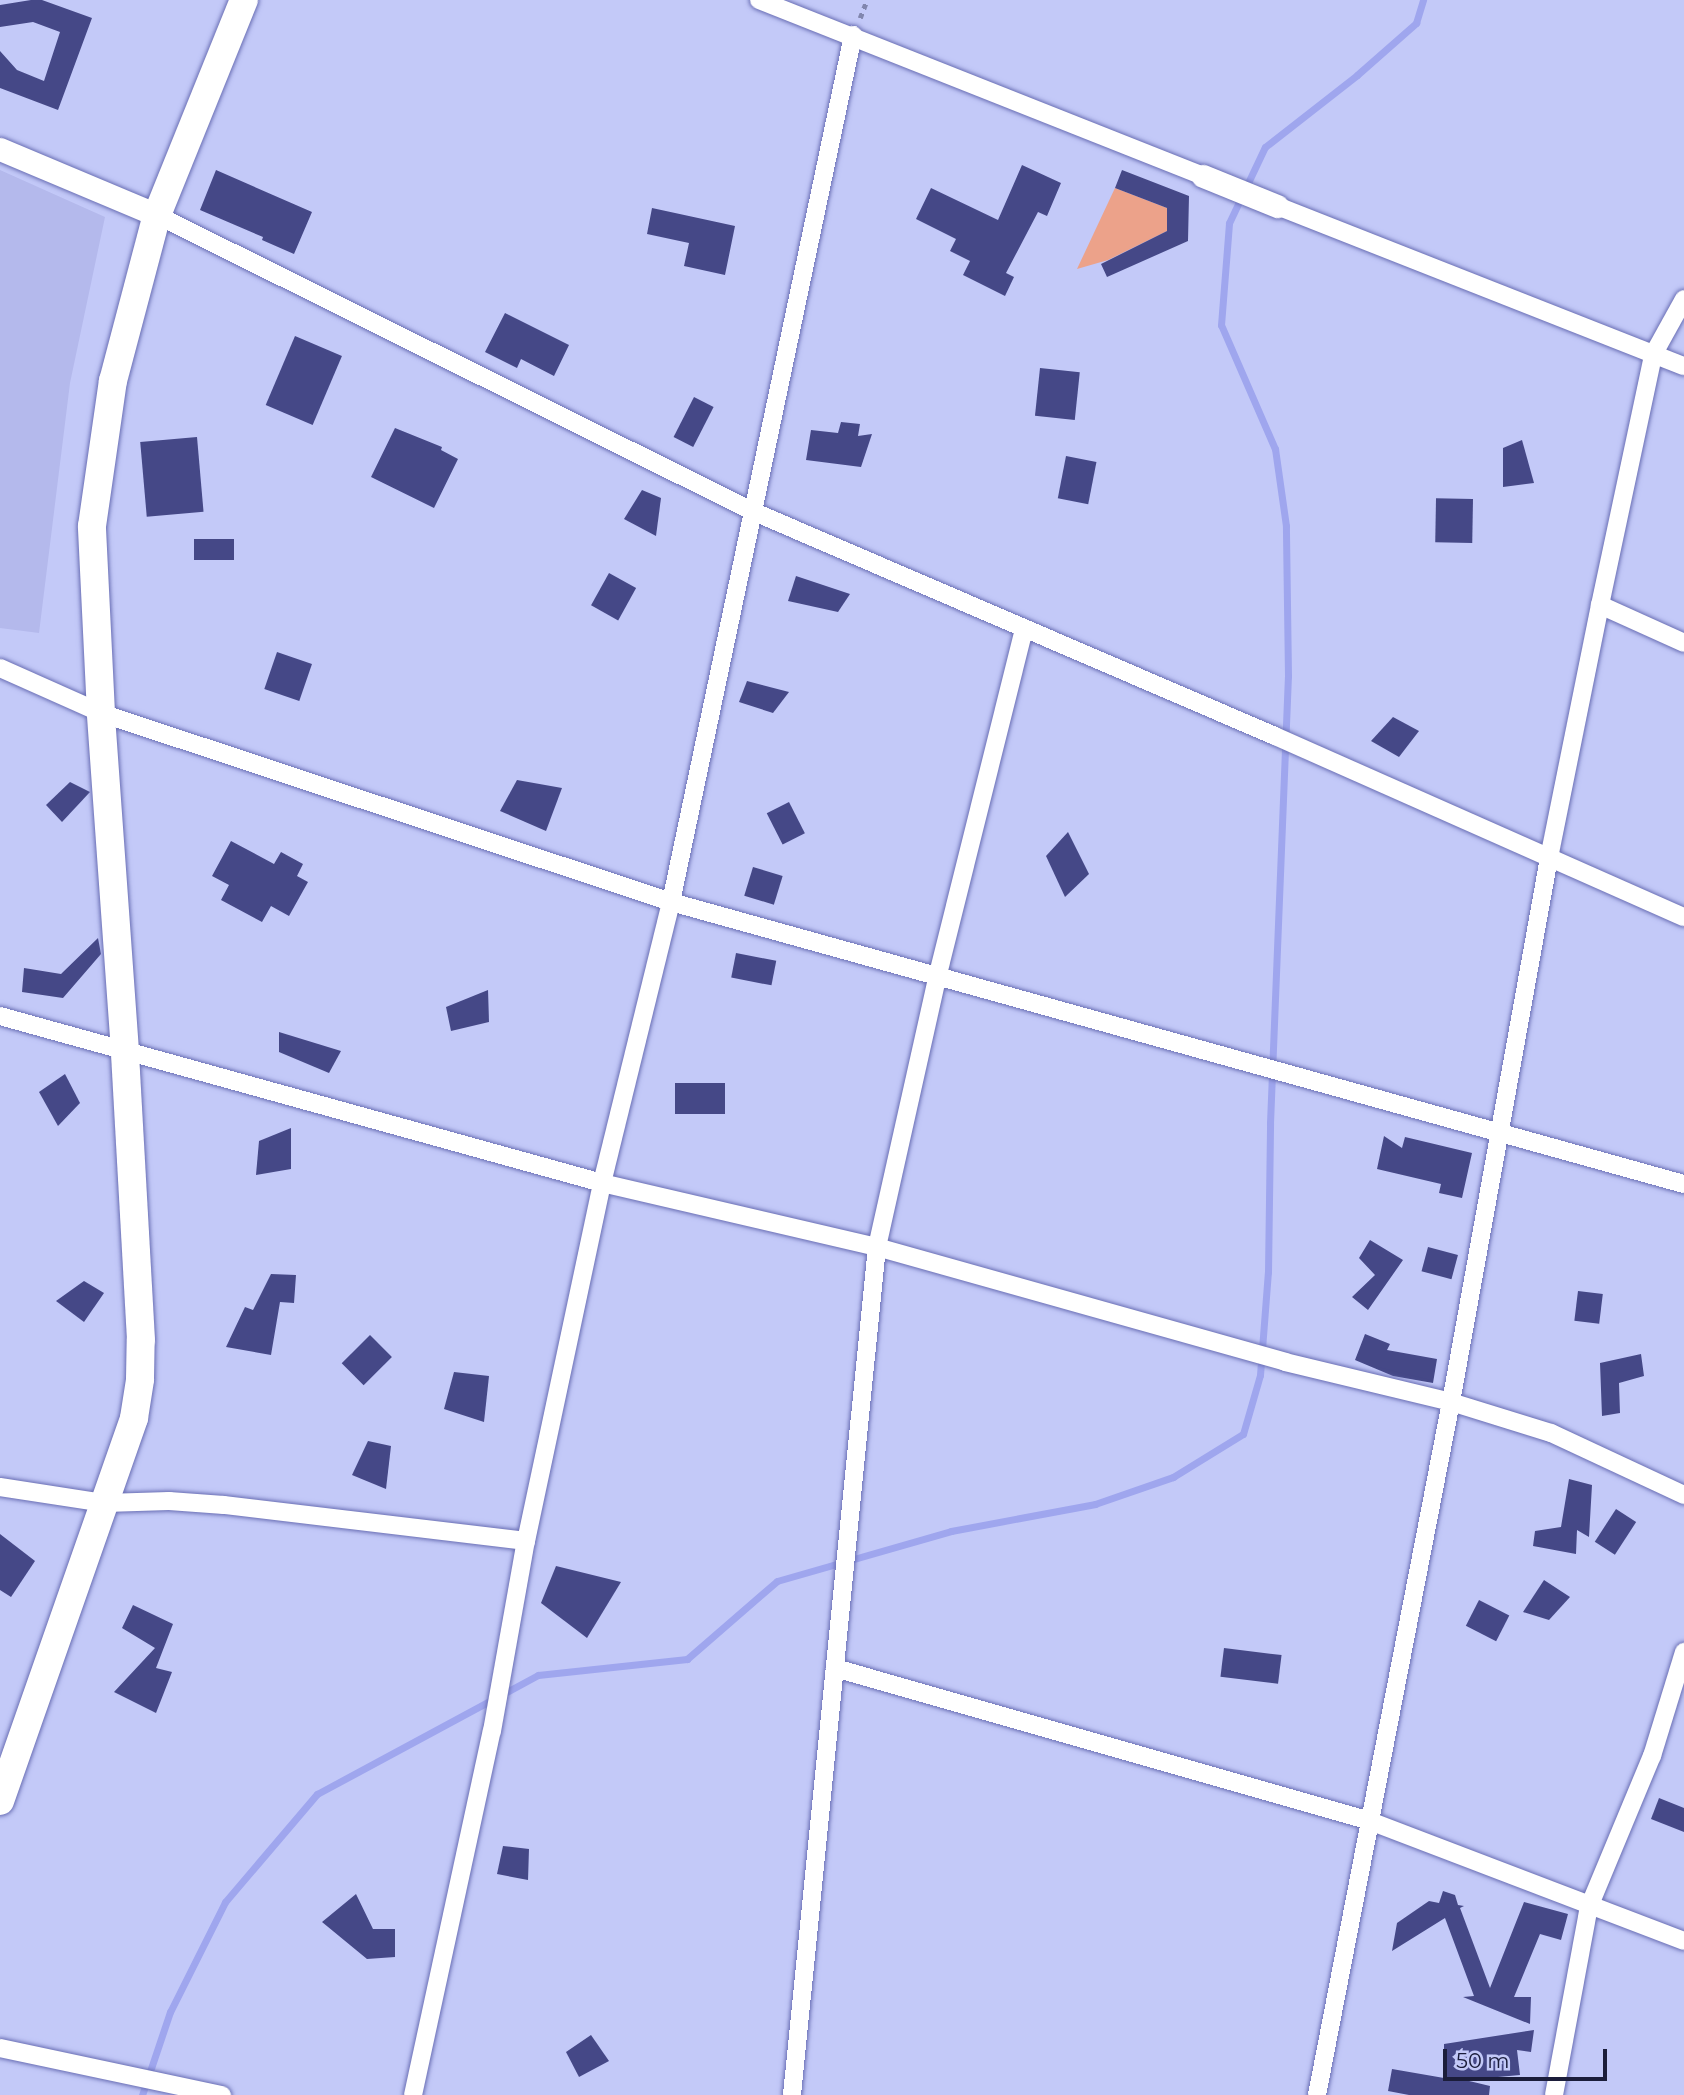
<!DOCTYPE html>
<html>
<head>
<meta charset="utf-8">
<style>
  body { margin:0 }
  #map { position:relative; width:1684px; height:2095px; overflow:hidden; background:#c3c9f8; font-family:Montserrat,sans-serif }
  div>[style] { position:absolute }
  .built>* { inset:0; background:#b4b9ec }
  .green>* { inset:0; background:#eca28a }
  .stream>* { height:7px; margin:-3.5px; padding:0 3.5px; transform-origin:3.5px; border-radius:3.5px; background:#9fa6ee }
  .building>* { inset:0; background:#454887; transform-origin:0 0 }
  .path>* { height:4.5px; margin-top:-2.25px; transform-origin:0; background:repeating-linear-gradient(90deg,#8186ae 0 5px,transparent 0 10px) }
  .roads { filter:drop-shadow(0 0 2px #696eb4) drop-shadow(0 0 2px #696eb4) }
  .minor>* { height:18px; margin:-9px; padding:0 9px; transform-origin:9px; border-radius:9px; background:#fff }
  .tertiary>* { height:23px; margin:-11.5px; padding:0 11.5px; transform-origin:11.5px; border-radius:11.5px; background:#fff }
  .primary>* { height:28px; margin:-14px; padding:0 14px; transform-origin:14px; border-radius:14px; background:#fff }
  span { translate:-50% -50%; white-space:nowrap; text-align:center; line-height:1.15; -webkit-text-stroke:7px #c3c9f8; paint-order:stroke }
  .scale { position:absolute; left:1443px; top:2049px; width:164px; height:32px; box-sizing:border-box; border:4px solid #1b1d3a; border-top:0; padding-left:9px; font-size:21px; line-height:24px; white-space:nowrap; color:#1b1d3a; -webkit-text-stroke:5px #c3c9f8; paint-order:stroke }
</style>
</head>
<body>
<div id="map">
  <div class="built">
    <i style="clip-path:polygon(0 170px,105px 217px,70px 383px,39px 633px,0 628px)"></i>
  </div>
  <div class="green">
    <i style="clip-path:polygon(1115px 188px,1167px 208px,1167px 231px,1108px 260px,1077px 269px)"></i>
  </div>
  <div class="stream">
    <i style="left:142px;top:2095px;width:88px;rotate:-71.4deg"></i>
    <i style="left:170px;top:2012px;width:123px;rotate:-63.4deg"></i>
    <i style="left:225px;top:1902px;width:142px;rotate:-49.6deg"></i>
    <i style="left:317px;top:1794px;width:251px;rotate:-28.3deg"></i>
    <i style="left:538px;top:1675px;width:150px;rotate:-6.1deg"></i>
    <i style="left:687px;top:1659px;width:119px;rotate:-40.9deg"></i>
    <i style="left:777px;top:1581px;width:181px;rotate:-16deg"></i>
    <i style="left:951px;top:1531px;width:147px;rotate:-10.6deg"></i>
    <i style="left:1095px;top:1504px;width:83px;rotate:-19.1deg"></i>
    <i style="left:1173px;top:1477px;width:82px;rotate:-31.6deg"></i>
    <i style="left:1243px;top:1434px;width:61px;rotate:-73.9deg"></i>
    <i style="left:1260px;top:1375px;width:103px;rotate:-85.6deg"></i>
    <i style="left:1268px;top:1272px;width:149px;rotate:-89.2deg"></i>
    <i style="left:1270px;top:1123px;width:447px;rotate:-87.7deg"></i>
    <i style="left:1288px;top:676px;width:150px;rotate:-90.8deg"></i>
    <i style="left:1286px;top:526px;width:78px;rotate:-98.1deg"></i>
    <i style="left:1275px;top:449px;width:135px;rotate:-113.5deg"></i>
    <i style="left:1221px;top:325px;width:102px;rotate:-85.5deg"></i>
    <i style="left:1229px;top:223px;width:84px;rotate:-64.7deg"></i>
    <i style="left:1265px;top:147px;width:117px;rotate:-38deg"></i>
    <i style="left:1357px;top:75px;width:79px;rotate:-41.4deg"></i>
    <i style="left:1416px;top:23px;width:24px;rotate:-73deg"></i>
  </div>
  <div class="building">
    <i style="clip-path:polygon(31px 0,42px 0,92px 18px,58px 110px,0 88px,0 51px,17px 70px,44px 81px,60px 32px,33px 22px,0 27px,0 5px)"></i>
    <i style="clip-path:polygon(1022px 165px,1061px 183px,1047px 216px,1038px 212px,1006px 273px,1014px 277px,1005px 296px,963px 275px,970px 261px,950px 251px,956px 239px,916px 219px,931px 188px,998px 220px)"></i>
    <i style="clip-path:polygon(216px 170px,312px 212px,294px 254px,262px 240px,263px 237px,200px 210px)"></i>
    <i style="clip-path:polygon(1122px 170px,1189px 196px,1188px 241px,1107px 277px,1101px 264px,1167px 231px,1167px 208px,1115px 188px)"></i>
    <i style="clip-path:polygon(652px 208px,735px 226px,725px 275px,684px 266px,689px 243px,647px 234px)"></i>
    <i style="clip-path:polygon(505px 313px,569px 345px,554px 376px,521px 359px,517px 368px,485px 352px)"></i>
    <i style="left:295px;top:336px;width:51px;height:75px;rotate:23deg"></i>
    <i style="left:1040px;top:368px;width:40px;height:48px;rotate:6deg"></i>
    <i style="left:694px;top:397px;width:22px;height:45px;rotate:27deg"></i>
    <i style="clip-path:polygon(841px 422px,860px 424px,858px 436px,872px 434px,861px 467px,806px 460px,811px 430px,838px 433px)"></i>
    <i style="clip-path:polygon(395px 428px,442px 447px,441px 450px,458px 459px,434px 508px,371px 477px)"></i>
    <i style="left:197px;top:437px;width:75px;height:57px;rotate:85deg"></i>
    <i style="clip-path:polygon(1522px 440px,1534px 483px,1503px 487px,1503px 448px)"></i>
    <i style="left:1066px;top:456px;width:31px;height:43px;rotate:11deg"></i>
    <i style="clip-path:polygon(642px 490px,661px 498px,656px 536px,624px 519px)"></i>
    <i style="left:1473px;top:499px;width:44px;height:37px;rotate:91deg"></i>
    <i style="left:194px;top:539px;width:40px;height:21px"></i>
    <i style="left:609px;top:573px;width:31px;height:37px;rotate:29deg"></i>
    <i style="clip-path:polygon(796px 576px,850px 594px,838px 612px,788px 601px)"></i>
    <i style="left:277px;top:652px;width:37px;height:39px;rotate:19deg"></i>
    <i style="clip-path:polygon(747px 681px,789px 692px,773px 713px,739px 702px)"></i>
    <i style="clip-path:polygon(1393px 717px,1419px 731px,1399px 757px,1371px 741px)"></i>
    <i style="clip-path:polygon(517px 780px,562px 788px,546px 831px,500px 811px)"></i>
    <i style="clip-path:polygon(70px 782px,90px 792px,62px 822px,46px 805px)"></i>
    <i style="left:789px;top:802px;width:35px;height:25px;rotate:63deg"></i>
    <i style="clip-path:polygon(1068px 832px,1089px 874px,1065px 897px,1046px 856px)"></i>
    <i style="clip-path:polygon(231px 841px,274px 864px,281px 852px,303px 864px,297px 876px,308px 882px,289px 916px,271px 906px,262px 922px,221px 900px,229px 885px,212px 876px)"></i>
    <i style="left:753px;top:867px;width:31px;height:30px;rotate:17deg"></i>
    <i style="clip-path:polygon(98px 938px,101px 954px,63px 998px,22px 992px,24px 968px,61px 974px)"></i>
    <i style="left:736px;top:953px;width:41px;height:25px;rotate:11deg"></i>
    <i style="clip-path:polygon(488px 990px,489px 1022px,451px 1031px,446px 1007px)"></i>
    <i style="clip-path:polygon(279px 1032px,341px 1051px,329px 1073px,279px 1052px)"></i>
    <i style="clip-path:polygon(65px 1074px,80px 1103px,58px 1126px,39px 1092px)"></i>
    <i style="left:675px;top:1083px;width:50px;height:31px"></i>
    <i style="clip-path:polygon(291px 1128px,291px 1169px,256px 1175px,259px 1141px)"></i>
    <i style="clip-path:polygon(1384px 1136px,1402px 1148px,1405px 1137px,1472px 1153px,1462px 1198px,1439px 1193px,1441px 1184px,1377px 1169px)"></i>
    <i style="clip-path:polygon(1370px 1240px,1403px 1260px,1368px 1310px,1352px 1297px,1375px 1275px,1359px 1258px)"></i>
    <i style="left:1428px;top:1247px;width:31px;height:25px;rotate:15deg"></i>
    <i style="clip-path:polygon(271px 1274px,296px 1275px,294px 1303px,280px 1302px,271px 1355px,226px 1347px,245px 1307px,253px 1310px)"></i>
    <i style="clip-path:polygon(84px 1281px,104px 1293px,84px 1322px,56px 1301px)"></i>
    <i style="left:1578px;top:1291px;width:25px;height:30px;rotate:7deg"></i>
    <i style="clip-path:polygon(1365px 1334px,1390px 1344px,1387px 1350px,1437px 1359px,1433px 1383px,1393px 1376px,1355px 1360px)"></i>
    <i style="left:370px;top:1335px;width:31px;height:40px;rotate:45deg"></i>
    <i style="clip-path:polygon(1641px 1354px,1644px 1376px,1619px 1383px,1620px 1413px,1602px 1416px,1600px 1363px)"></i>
    <i style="clip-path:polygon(454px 1372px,489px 1376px,484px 1422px,444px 1409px)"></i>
    <i style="clip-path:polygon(368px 1441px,391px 1446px,386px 1489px,352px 1475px)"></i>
    <i style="clip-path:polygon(1569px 1479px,1592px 1485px,1589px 1537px,1577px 1530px,1576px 1554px,1533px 1546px,1535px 1531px,1561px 1527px)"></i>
    <i style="left:1616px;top:1509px;width:24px;height:39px;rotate:33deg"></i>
    <i style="clip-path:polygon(0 1534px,35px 1561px,11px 1597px,0 1590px)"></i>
    <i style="clip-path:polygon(556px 1566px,621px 1582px,587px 1638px,541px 1603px)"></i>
    <i style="clip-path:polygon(1544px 1580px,1570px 1597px,1549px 1620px,1523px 1612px)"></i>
    <i style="left:1479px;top:1600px;width:34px;height:29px;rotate:27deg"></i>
    <i style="clip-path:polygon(133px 1605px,173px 1624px,156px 1668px,172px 1672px,156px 1713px,114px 1692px,155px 1648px,122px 1628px)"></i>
    <i style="left:1224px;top:1648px;width:58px;height:29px;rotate:7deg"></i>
    <i style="clip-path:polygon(1659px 1798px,1684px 1808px,1684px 1832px,1651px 1819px)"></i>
    <i style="clip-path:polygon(503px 1846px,529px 1849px,528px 1880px,497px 1874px)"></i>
    <i style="clip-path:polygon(1443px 1891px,1455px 1895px,1458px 1905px,1464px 1906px,1460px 1908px,1490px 1988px,1524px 1902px,1568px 1914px,1561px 1940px,1540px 1934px,1514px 1997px,1531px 1997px,1530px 2024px,1463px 1997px,1474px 1996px,1445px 1918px,1392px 1951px,1397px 1923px,1429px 1901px,1439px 1903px)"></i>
    <i style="clip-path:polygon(356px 1894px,373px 1929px,395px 1929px,395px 1957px,367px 1959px,322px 1922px)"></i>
    <i style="clip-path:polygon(1534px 2030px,1531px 2052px,1517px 2050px,1520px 2075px,1465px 2080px,1490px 2086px,1489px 2095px,1409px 2095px,1388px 2091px,1392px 2069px,1444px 2078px,1444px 2044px)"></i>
    <i style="clip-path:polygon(591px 2035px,609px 2061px,579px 2077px,566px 2052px)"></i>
  </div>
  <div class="path">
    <i style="left:860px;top:18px;width:19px;rotate:-69deg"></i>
  </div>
  <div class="roads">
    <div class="minor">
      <i style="left:759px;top:0;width:478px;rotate:21.6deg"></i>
      <i style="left:1277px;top:206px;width:437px;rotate:21.5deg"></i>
      <i style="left:157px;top:215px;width:665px;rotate:26.45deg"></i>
      <i style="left:752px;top:511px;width:569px;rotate:23.28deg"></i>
      <i style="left:1275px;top:736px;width:447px;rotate:23.9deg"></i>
      <i style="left:1600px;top:605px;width:92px;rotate:24.3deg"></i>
      <i style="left:0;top:668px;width:111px;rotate:24deg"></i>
      <i style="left:101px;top:713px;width:601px;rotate:18.34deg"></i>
      <i style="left:671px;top:902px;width:1052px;rotate:15.56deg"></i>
      <i style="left:0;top:1016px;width:625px;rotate:15.5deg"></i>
      <i style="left:602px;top:1183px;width:282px;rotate:13.1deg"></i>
      <i style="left:877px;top:1247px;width:424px;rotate:15.7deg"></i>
      <i style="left:1285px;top:1362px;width:171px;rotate:13.5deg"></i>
      <i style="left:1451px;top:1402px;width:105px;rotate:17.2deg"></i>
      <i style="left:1551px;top:1433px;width:147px;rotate:25deg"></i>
      <i style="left:0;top:1487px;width:106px;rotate:8.7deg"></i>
      <i style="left:105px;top:1503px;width:64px;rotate:-1.8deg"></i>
      <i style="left:169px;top:1501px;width:55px;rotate:4.2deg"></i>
      <i style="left:224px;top:1505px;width:304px;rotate:6.8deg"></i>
      <i style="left:835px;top:1668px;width:556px;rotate:15.96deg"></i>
      <i style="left:1370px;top:1821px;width:336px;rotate:20.9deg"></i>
      <i style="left:0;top:2048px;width:227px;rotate:12deg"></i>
      <i style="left:413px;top:2095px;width:372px;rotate:-77.8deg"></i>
      <i style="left:492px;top:1731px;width:193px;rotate:-79.9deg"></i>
      <i style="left:526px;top:1541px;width:366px;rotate:-78deg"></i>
      <i style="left:602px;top:1183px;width:289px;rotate:-76.2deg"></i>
      <i style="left:671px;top:902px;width:886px;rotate:-78.14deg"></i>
      <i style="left:792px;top:2095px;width:852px;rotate:-84.28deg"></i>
      <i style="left:877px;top:1247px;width:276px;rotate:-77.4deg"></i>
      <i style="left:937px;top:978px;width:360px;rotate:-76deg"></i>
      <i style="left:1317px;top:2095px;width:706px;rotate:-79.06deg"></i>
      <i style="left:1451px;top:1402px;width:553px;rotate:-79.79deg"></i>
      <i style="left:1549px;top:858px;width:258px;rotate:-78.6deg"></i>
      <i style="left:1600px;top:605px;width:256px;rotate:-78deg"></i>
      <i style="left:1653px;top:355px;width:64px;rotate:-61deg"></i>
      <i style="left:1554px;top:2095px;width:191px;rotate:-79.5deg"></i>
      <i style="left:1589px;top:1907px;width:164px;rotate:-67.4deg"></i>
      <i style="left:1652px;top:1756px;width:109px;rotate:-72.9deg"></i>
    </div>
    <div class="tertiary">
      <i style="left:0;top:149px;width:170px;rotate:22.8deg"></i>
      <i style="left:1203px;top:176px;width:80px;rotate:22.1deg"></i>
    </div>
    <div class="primary">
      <i style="left:0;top:1801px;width:406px;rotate:-70.7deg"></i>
      <i style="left:134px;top:1418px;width:39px;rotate:-81deg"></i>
      <i style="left:140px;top:1379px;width:39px;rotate:-89deg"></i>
      <i style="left:141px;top:1340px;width:289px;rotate:-93.2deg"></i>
      <i style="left:125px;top:1051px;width:339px;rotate:-94.1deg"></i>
      <i style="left:101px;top:713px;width:187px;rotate:-92.8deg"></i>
      <i style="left:92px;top:526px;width:147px;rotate:-81.8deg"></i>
      <i style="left:113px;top:381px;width:172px;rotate:-75.2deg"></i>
      <i style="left:157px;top:215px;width:232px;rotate:-68deg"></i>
    </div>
  </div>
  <div class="scale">50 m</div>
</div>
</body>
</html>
